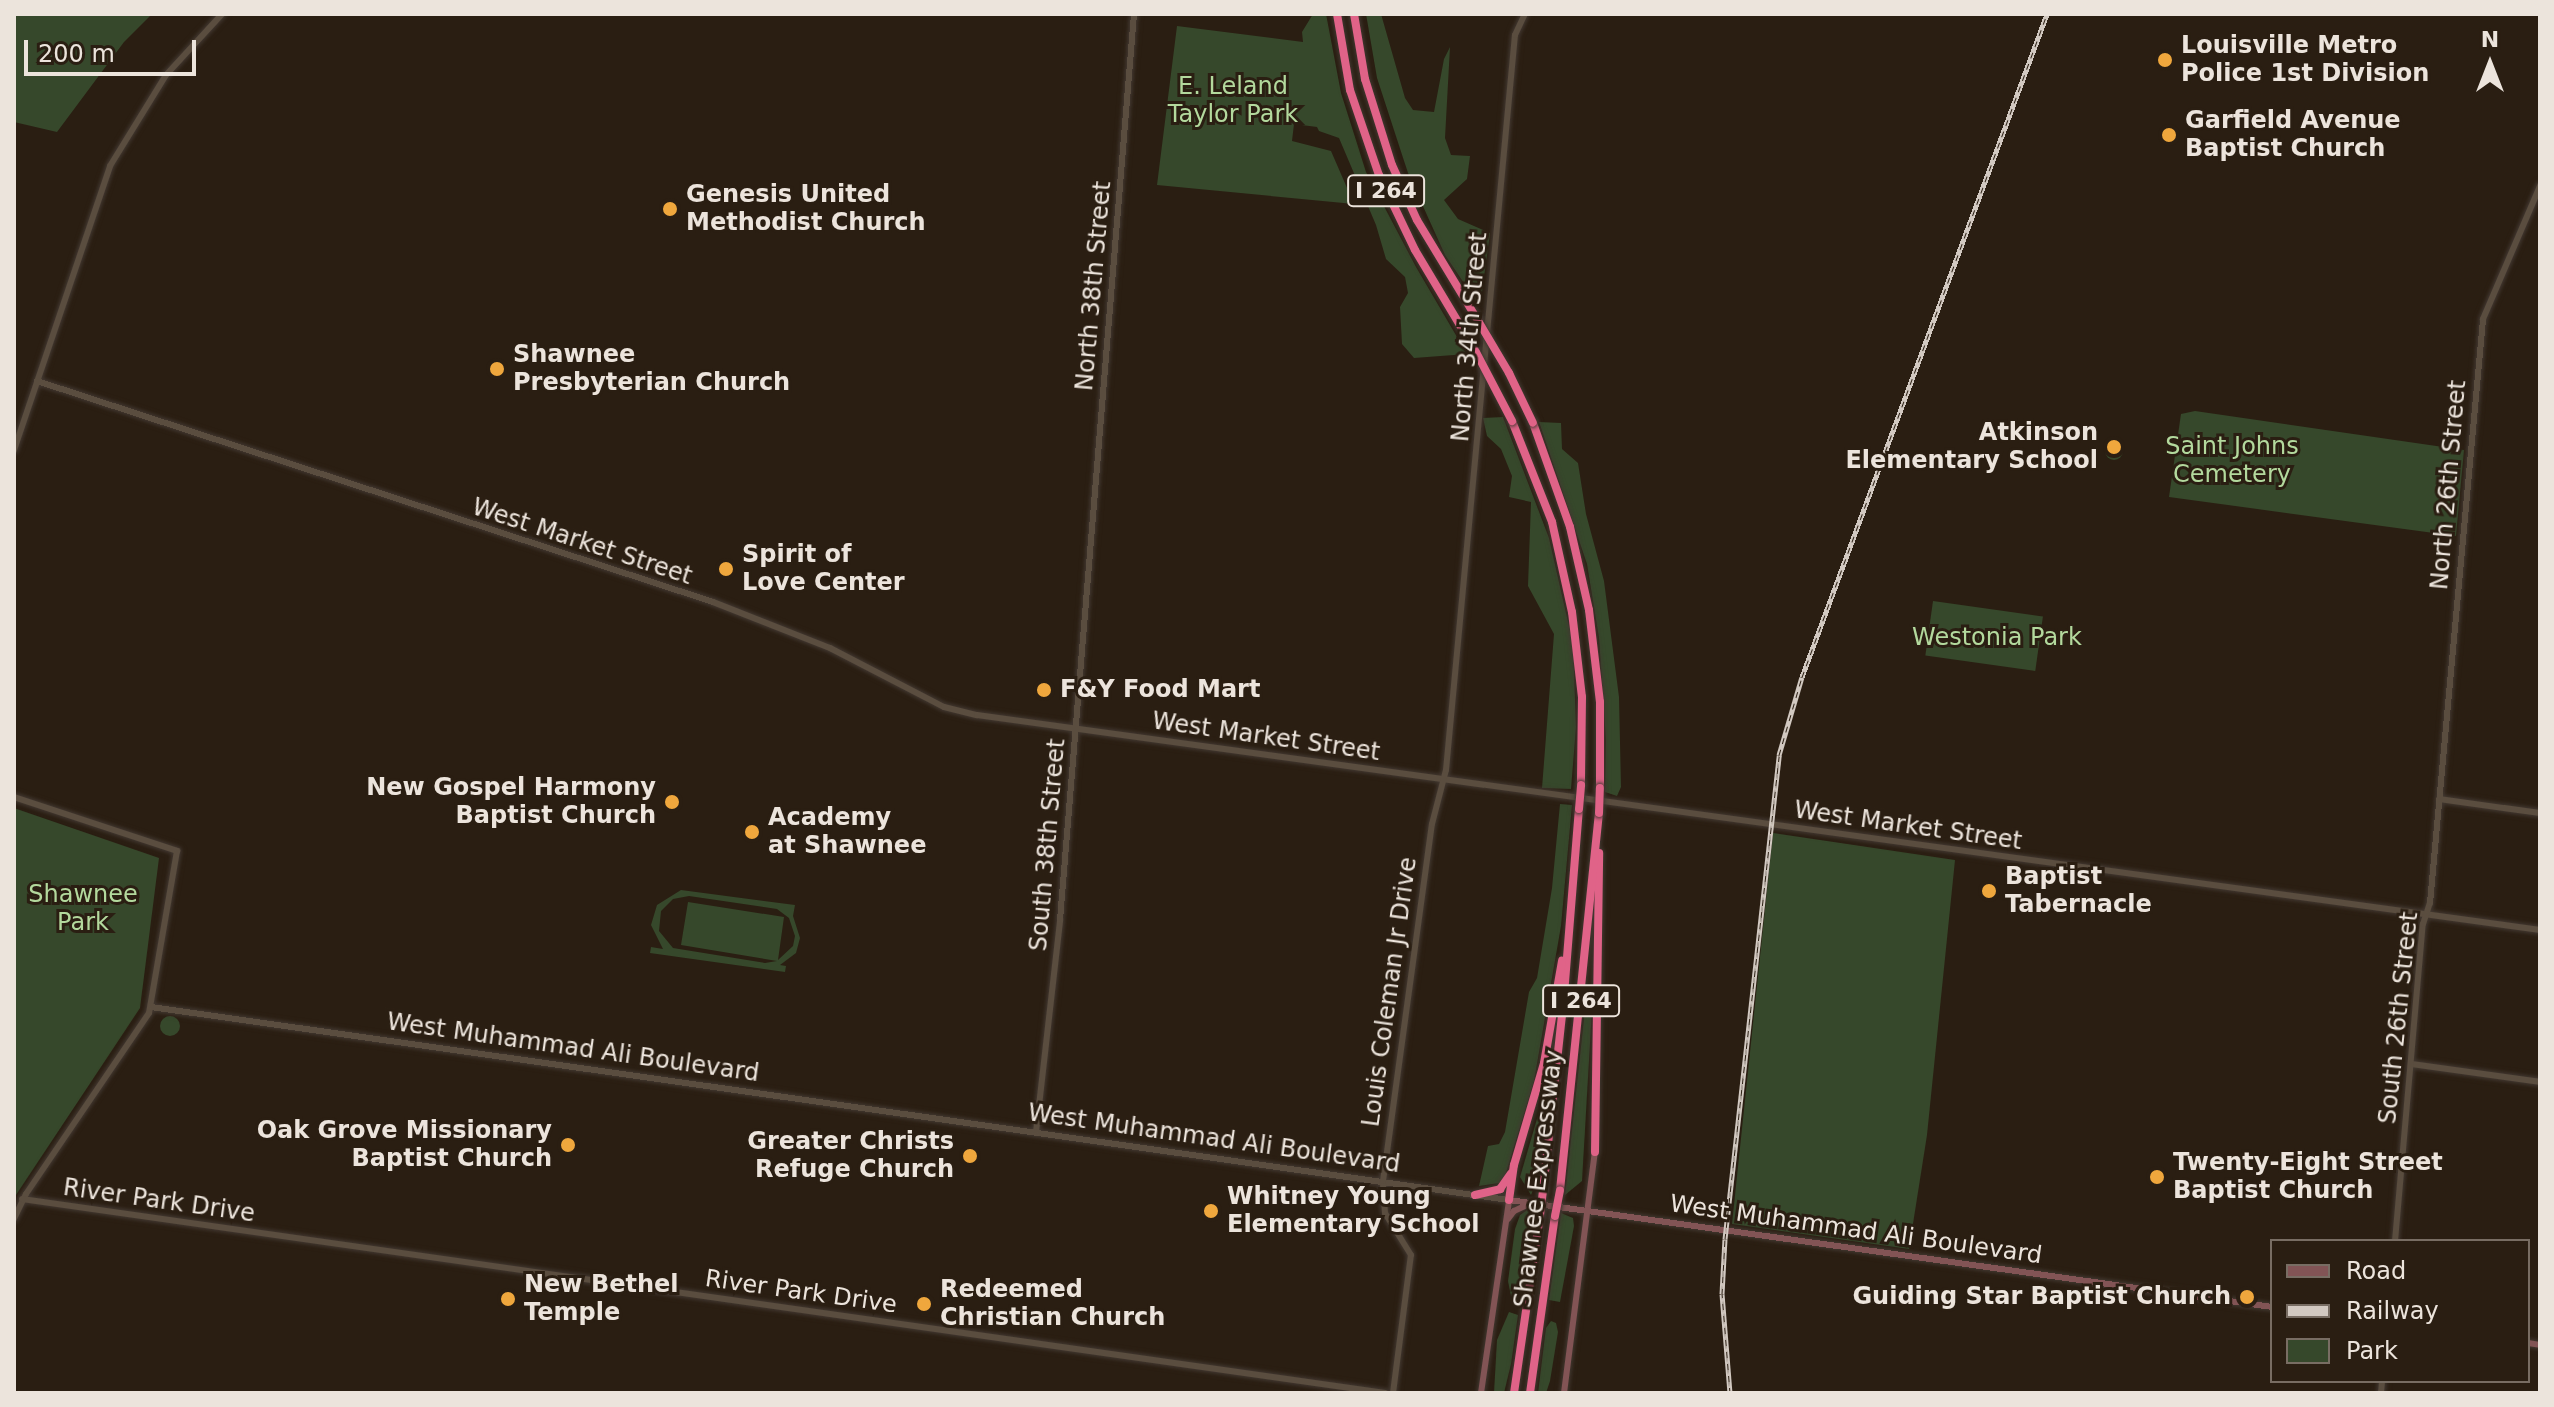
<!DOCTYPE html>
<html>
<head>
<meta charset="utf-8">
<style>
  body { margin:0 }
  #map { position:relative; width:2554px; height:1407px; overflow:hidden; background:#2a1e12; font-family:"DejaVu Sans",sans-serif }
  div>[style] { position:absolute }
  .green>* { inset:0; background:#36482b; transform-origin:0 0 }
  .round { border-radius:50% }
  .roads { filter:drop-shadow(0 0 2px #423831) drop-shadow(0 0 2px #423831) }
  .tertiary>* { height:6px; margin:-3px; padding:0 3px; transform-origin:3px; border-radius:3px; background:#5a4d3f }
  .secondary>* { height:6px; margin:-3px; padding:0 3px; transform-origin:3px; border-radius:3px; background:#825455 }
  .motorway>* { height:8px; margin:-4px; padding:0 4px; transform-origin:4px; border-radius:4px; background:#e06388 }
  .rail>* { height:5px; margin-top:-2.5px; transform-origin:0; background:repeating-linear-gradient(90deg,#2a1e12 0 6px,#d2c9c1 0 12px); box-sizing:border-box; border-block:2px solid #d2c9c1 }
  .bridges { filter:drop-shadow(0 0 2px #423831) drop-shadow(0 0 2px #423831) }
  .motorway-bridge>* { height:8px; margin:-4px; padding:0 4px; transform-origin:4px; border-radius:4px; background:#e06388 }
  .dots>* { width:22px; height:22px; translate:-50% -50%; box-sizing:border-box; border:4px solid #2a1e12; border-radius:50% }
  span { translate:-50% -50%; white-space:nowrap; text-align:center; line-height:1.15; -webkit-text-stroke:6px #2a1e12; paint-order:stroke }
  .shield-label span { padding:2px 6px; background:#2a1e12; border:2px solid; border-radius:6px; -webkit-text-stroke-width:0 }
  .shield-label { font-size:22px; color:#ece4dc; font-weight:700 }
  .poi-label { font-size:24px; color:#ece4dc; font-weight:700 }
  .left { translate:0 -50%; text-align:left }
  .right { translate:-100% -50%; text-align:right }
  .park-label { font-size:24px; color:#b3d99d }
  .street-label { font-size:24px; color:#ece4dc }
  .frame { position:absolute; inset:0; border:16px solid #ece4dc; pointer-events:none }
  .legend { position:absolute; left:2270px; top:1239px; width:260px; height:144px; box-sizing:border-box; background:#2a1e12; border:2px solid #786d63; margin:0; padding:10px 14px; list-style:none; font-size:24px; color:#ece4dc }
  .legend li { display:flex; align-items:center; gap:16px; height:40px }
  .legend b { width:40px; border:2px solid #786d63 }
  .north { position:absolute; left:2450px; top:24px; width:80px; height:80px; -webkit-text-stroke:6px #2a1e12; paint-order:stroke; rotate:0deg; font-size:22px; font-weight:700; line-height:32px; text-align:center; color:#ece4dc }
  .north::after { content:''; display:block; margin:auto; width:28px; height:36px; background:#ece4dc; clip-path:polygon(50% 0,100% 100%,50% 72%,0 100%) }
  .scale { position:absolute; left:24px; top:40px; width:172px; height:36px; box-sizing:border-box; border:4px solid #ece4dc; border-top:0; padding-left:10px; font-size:24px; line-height:28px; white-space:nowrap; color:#ece4dc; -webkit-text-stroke:6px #2a1e12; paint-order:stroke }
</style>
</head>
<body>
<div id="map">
  <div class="green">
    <i style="clip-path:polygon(14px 14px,152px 14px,124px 42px,57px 132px,14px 122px)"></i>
    <i style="clip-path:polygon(1313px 14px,1326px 14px,1341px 93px,1366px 172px,1416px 267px,1467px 354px,1414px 358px,1402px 344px,1400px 307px,1408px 293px,1405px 277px,1386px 259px,1376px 225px,1339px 138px,1319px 131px,1317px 127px,1294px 124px,1292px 141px,1331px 151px,1354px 204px,1157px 185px,1177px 26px,1303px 42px,1302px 32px)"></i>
    <i style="clip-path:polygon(1366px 14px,1381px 14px,1405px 98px,1413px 110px,1434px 112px,1444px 59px,1450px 47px,1445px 138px,1451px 155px,1470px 156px,1467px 179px,1444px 200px,1458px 219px,1490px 233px,1480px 307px,1445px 255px,1408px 173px,1377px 78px)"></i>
    <i style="clip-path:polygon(2195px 411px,2464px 450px,2456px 536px,2169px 497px,2181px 414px)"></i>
    <i style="clip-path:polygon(1503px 417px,1549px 538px,1573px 644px,1576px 727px,1571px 789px,1542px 788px,1554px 634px,1528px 586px,1531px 502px,1509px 497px,1512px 476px,1501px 449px,1487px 436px,1483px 418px)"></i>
    <i style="clip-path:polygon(1539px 422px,1561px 423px,1562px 449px,1578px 463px,1586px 514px,1604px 581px,1619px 697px,1621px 787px,1617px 796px,1605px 792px,1606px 740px,1599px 638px,1587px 564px)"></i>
    <i class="round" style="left:2105px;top:442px;width:18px;height:18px"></i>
    <i style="left:1933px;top:601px;width:111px;height:55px;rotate:8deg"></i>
    <i style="clip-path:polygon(1560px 804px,1572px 805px,1561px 926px,1534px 1081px,1505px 1176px,1499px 1183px,1479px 1186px,1488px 1146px,1499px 1144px,1505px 1132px,1529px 992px,1537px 978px,1552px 888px)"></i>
    <i style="clip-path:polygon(14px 808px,159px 858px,140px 1008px,14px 1198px)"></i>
    <i style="clip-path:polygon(1773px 833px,1955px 860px,1927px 1135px,1909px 1249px,1732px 1224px)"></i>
    <i style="clip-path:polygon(evenodd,681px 890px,795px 905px,793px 916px,800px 938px,796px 953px,780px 965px,786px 966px,785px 972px,650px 953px,651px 947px,663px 949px,651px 925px,657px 905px,681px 890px,689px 896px,777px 909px,789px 918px,795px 936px,793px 946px,778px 960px,784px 917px,688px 902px,681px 945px,777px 961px,765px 963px,673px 948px,659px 931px,661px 911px,673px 899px,689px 896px)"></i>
    <i style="clip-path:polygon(1585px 1009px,1592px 1009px,1582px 1181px,1565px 1195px)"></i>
    <i class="round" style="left:160px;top:1016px;width:20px;height:20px"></i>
    <i style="clip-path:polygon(1539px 1112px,1544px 1114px,1537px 1180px,1531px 1195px,1520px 1177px)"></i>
    <i style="clip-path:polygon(1530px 1208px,1532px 1210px,1520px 1298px,1511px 1296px,1508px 1281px,1515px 1229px,1520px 1215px)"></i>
    <i style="clip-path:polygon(1561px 1213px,1573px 1218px,1574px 1226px,1560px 1302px,1549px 1300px)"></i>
    <i style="clip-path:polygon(1509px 1312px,1518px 1315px,1511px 1364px,1504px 1393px,1494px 1393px,1497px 1340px)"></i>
    <i style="clip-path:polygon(1551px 1321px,1556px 1323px,1558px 1332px,1550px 1381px,1546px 1393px,1538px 1393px,1546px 1328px)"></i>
  </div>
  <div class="roads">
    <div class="tertiary">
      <i style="left:37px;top:381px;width:711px;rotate:18.1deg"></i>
      <i style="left:713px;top:602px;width:126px;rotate:21.5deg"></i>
      <i style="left:830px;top:648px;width:128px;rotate:27.4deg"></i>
      <i style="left:944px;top:707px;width:34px;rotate:14deg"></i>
      <i style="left:977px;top:715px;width:1578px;rotate:7.83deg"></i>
      <i style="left:14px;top:450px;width:300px;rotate:-71.3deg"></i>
      <i style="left:110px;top:166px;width:107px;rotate:-58.4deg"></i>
      <i style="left:166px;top:75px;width:83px;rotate:-47.4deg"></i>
      <i style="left:14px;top:797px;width:172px;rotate:18.3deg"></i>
      <i style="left:177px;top:851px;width:164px;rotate:99.8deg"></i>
      <i style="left:149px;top:1013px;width:219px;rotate:124.2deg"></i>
      <i style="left:26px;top:1194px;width:28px;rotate:116deg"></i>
      <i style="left:2439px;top:799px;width:102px;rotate:7.9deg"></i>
      <i style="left:151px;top:1007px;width:1372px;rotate:8.09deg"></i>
      <i style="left:2411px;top:1064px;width:130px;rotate:7.9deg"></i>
      <i style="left:1036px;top:1132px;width:213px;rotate:-83.5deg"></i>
      <i style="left:1060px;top:920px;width:909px;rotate:-85.33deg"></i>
      <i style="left:22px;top:1199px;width:1377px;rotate:8.1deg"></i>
      <i style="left:2395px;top:1241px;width:318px;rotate:-85deg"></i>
      <i style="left:2423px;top:924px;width:22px;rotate:-72deg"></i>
      <i style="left:2430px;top:903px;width:586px;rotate:-84.81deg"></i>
      <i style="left:2483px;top:319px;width:145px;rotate:-66.8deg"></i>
      <i style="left:1393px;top:1393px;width:139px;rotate:-82.6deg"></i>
      <i style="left:1411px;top:1255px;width:49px;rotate:-121.8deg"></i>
      <i style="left:1385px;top:1213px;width:32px;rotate:-94deg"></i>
      <i style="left:1383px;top:1181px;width:360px;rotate:-82.2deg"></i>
      <i style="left:1432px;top:824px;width:56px;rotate:-75.5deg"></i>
      <i style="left:1446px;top:770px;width:738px;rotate:-84.64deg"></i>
      <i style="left:1515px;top:35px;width:23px;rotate:-65deg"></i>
      <i style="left:2381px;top:1393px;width:12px;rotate:-85deg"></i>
    </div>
    <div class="secondary">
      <i style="left:1508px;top:1219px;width:10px;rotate:-53deg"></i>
      <i style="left:1514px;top:1211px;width:19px;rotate:-25deg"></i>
      <i style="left:2528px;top:1343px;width:12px;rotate:9deg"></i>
      <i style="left:1481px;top:1393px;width:195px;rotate:-81.7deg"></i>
      <i style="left:1509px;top:1200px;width:770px;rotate:7.98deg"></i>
      <i style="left:1564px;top:1393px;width:243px;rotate:-82.7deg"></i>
    </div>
    <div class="motorway">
      <i style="left:1337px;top:14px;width:77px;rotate:80.3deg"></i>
      <i style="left:1350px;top:90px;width:90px;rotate:71.2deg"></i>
      <i style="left:1379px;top:175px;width:83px;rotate:64.4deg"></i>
      <i style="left:1415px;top:250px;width:119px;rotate:59.1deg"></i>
      <i style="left:1354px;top:14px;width:66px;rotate:80.4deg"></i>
      <i style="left:1365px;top:79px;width:90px;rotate:72.6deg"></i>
      <i style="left:1392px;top:165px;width:60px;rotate:65.6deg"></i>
      <i style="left:1417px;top:220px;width:116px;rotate:58.8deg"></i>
      <i style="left:1512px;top:421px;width:109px;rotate:68.4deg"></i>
      <i style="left:1552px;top:522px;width:92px;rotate:77.5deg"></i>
      <i style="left:1572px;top:612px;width:86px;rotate:83.3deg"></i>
      <i style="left:1582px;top:697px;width:88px;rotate:90.7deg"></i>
      <i style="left:1533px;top:423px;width:110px;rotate:70.4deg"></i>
      <i style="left:1570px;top:527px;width:85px;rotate:77.1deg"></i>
      <i style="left:1589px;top:610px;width:93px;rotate:83.2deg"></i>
      <i style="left:1600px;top:702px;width:86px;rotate:90deg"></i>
      <i style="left:1595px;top:1152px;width:299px;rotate:-89.2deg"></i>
      <i style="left:1543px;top:1190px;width:184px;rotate:-83.8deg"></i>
      <i style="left:1563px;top:1007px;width:199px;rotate:-85.4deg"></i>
      <i style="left:1560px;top:1190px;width:379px;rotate:-84.1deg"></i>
      <i style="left:1475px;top:1195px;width:26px;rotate:-13deg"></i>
      <i style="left:1500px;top:1189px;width:19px;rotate:-55deg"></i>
      <i style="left:1509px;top:1200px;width:35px;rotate:-82deg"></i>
      <i style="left:1514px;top:1165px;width:106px;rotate:-73.6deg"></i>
      <i style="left:1544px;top:1063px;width:104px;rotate:-80deg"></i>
      <i style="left:1514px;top:1393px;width:180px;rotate:-81.7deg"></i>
      <i style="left:1530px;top:1393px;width:179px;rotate:-82deg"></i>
    </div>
  </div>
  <div class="rail">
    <i style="left:1730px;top:1393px;width:99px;rotate:-94.6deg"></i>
    <i style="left:1722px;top:1294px;width:55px;rotate:-86.9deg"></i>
    <i style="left:1725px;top:1239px;width:487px;rotate:-83.6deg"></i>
    <i style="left:1779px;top:755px;width:81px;rotate:-73.6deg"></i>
    <i style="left:1802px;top:677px;width:707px;rotate:-69.72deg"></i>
  </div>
  <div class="bridges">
    <div class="motorway-bridge">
      <i style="left:1477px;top:319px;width:63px;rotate:59.3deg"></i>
      <i style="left:1509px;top:373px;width:55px;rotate:64.4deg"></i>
      <i style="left:1476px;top:352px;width:78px;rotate:62.4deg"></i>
      <i style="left:1579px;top:809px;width:24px;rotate:-85deg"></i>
      <i style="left:1599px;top:813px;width:25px;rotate:-88deg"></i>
      <i style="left:1540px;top:1215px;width:25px;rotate:-83deg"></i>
      <i style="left:1555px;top:1216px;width:26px;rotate:-79deg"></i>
    </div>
  </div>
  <div class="dots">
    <i style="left:2165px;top:60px;background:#efa73d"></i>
    <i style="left:2169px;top:135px;background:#efa73d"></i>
    <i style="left:670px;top:209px;background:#efa73d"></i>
    <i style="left:497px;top:369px;background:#efa73d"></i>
    <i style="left:2114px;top:447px;background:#efa73d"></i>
    <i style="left:726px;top:569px;background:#efa73d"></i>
    <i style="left:1044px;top:690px;background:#efa73d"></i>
    <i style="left:672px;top:802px;background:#efa73d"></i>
    <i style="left:752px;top:832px;background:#efa73d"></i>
    <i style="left:1989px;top:891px;background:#efa73d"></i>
    <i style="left:568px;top:1145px;background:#efa73d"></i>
    <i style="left:970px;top:1156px;background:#efa73d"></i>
    <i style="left:2157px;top:1177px;background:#efa73d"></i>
    <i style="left:1211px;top:1211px;background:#efa73d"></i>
    <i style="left:2247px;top:1297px;background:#efa73d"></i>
    <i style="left:508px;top:1299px;background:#efa73d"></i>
    <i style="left:924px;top:1304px;background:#efa73d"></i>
  </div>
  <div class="shield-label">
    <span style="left:1386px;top:191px">I 264</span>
    <span style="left:1581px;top:1001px">I 264</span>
  </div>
  <div class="poi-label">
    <span class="left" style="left:2181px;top:60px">Louisville Metro<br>Police 1st Division</span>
    <span class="left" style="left:2185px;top:135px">Garfield Avenue<br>Baptist Church</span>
    <span class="left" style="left:686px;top:209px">Genesis United<br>Methodist Church</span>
    <span class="left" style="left:513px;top:369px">Shawnee<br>Presbyterian Church</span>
    <span class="right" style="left:2098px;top:447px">Atkinson<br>Elementary School</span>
    <span class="left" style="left:742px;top:569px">Spirit of<br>Love Center</span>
    <span class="left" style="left:1060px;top:690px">F&amp;Y Food Mart</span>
    <span class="right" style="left:656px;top:802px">New Gospel Harmony<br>Baptist Church</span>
    <span class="left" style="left:768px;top:832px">Academy<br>at Shawnee</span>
    <span class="left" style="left:2005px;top:891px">Baptist<br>Tabernacle</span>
    <span class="right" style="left:552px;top:1145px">Oak Grove Missionary<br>Baptist Church</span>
    <span class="right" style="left:954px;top:1156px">Greater Christs<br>Refuge Church</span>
    <span class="left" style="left:2173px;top:1177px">Twenty-Eight Street<br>Baptist Church</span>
    <span class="left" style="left:1227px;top:1211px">Whitney Young<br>Elementary School</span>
    <span class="left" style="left:524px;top:1299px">New Bethel<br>Temple</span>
    <span class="left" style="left:940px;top:1304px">Redeemed<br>Christian Church</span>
    <span class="right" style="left:2231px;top:1297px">Guiding Star Baptist Church</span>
  </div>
  <div class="park-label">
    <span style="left:1233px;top:101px">E. Leland<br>Taylor Park</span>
    <span style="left:2232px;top:461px">Saint Johns<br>Cemetery</span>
    <span style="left:1997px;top:638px">Westonia Park</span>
    <span style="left:83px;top:909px">Shawnee<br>Park</span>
  </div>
  <div class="street-label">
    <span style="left:1094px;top:286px;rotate:-85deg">North 38th Street</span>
    <span style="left:1470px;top:337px;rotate:-85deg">North 34th Street</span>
    <span style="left:2449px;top:485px;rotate:-85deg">North 26th Street</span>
    <span style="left:582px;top:542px;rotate:18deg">West Market Street</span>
    <span style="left:1266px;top:737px;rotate:8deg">West Market Street</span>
    <span style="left:1908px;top:826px;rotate:8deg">West Market Street</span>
    <span style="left:1048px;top:845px;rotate:-85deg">South 38th Street</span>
    <span style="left:1390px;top:992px;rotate:-82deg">Louis Coleman Jr Drive</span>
    <span style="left:2399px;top:1018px;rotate:-84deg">South 26th Street</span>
    <span style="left:573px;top:1048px;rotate:8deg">West Muhammad Ali Boulevard</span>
    <span style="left:1214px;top:1139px;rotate:8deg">West Muhammad Ali Boulevard</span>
    <span style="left:1539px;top:1179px;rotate:-83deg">Shawnee Expressway</span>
    <span style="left:159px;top:1201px;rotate:8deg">River Park Drive</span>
    <span style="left:1856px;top:1230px;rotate:8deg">West Muhammad Ali Boulevard</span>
    <span style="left:801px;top:1292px;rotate:8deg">River Park Drive</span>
  </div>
  <div class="frame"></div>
  <ul class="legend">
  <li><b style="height:10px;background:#825455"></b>Road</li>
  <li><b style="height:10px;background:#d2c9c1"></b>Railway</li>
  <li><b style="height:22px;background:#36482b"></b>Park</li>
  </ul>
  <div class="north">N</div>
  <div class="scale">200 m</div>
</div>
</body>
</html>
